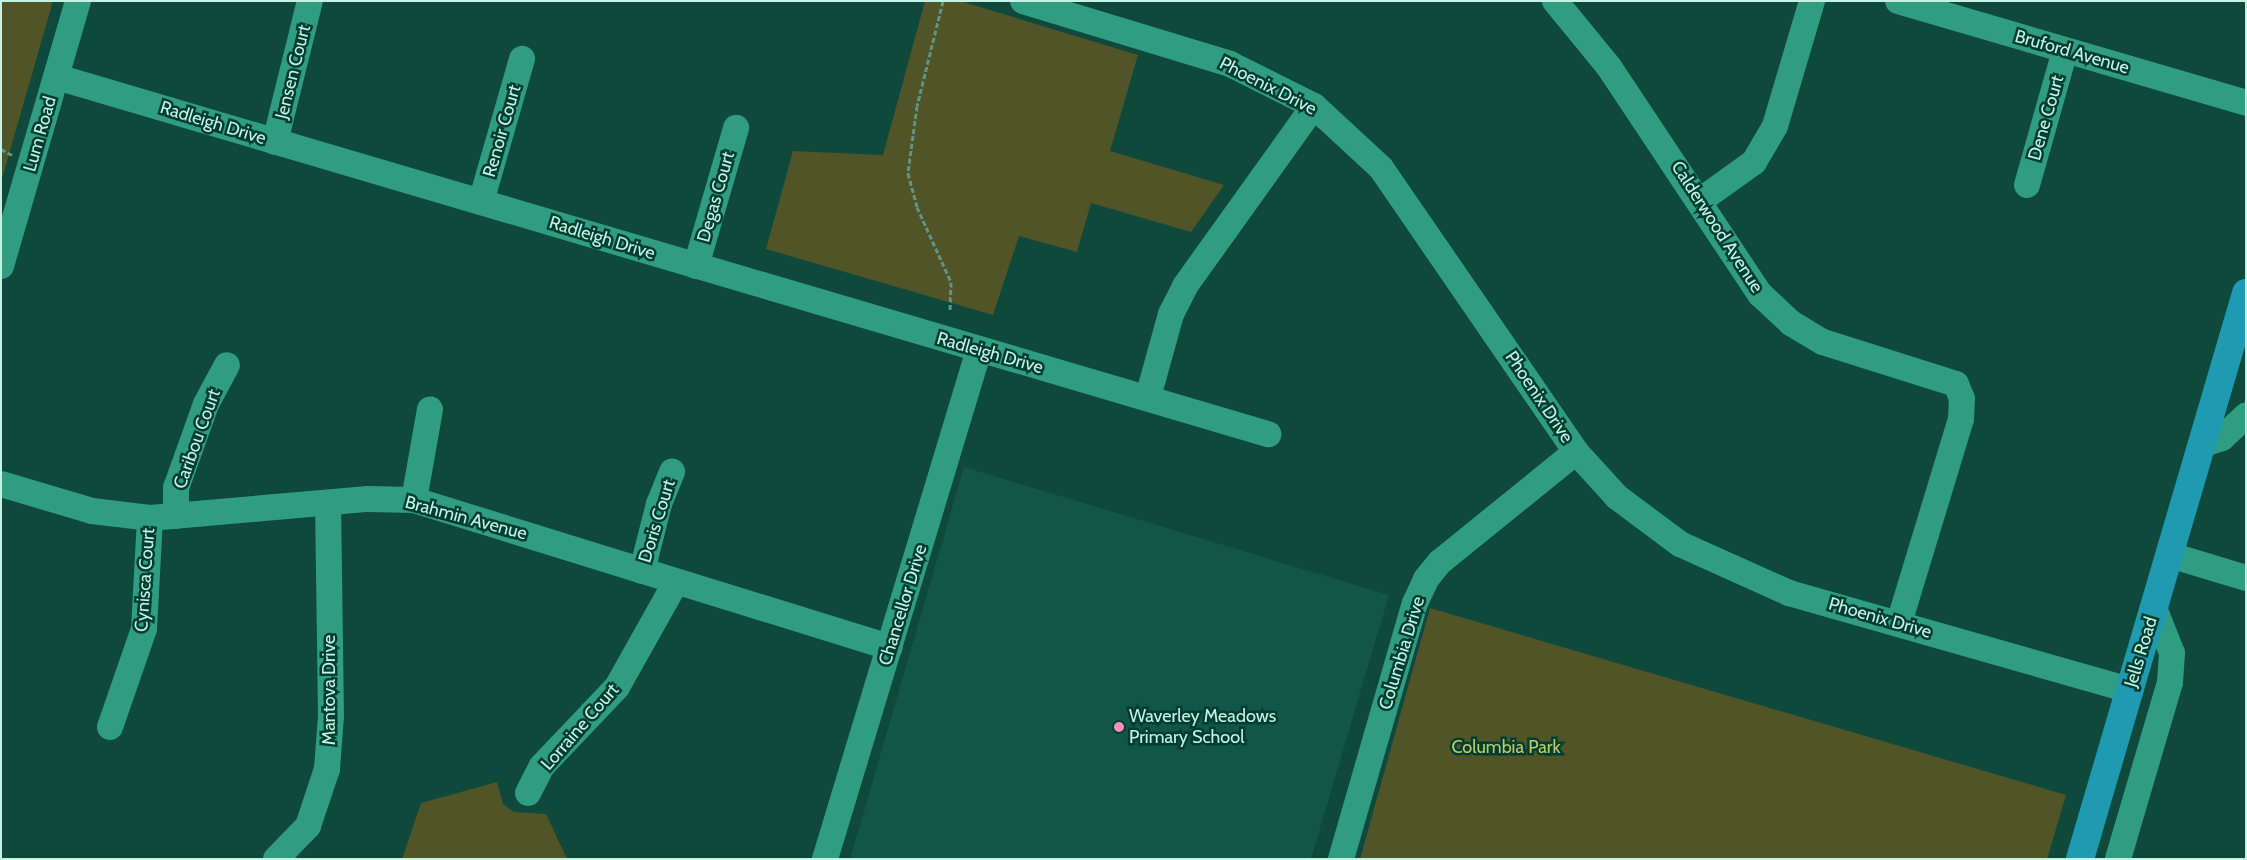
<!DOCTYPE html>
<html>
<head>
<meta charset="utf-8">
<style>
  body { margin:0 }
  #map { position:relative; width:2247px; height:860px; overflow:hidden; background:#0e493b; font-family:Cabin,sans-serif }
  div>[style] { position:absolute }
  .built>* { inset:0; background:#125647 }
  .green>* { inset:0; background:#505427 }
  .path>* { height:3px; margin-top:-1.5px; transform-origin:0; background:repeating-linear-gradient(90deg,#5f9486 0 5px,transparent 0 7.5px) }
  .minor>* { height:26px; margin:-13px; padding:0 13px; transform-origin:13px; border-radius:13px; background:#309c82 }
  .major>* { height:28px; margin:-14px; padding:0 14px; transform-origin:14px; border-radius:14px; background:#1f9ab0 }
  .dots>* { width:14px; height:14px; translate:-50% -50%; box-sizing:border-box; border:2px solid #003e31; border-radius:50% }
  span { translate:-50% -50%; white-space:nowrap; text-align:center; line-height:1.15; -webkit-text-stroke:5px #003e31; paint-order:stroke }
  .street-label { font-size:18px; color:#c4f2e3 }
  .poi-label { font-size:18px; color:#c4f2e3 }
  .left { translate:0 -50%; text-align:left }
  .park-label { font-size:18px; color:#c1cb64 }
  .frame { position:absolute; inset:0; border:2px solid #c4f2e3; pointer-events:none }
</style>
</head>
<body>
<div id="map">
  <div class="built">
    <i style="clip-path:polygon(964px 467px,1389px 595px,1311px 859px,850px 859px)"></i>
  </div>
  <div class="green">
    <i style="clip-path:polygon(1px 1px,53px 1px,1px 182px)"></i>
    <i style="clip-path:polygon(925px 1px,960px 1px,1138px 55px,1110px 151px,1224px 185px,1191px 232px,1091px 203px,1077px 252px,1019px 236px,993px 315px,766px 249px,793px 151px,883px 155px)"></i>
    <i style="clip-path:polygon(1430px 608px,2066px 795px,2047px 859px,1360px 859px)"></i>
    <i style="clip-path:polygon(497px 782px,503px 804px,514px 812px,546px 814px,567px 859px,402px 859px,421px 803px)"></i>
  </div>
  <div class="path">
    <i style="left:943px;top:1px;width:108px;rotate:103.9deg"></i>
    <i style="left:917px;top:106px;width:68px;rotate:97.7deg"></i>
    <i style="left:908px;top:173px;width:35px;rotate:75deg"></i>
    <i style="left:917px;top:207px;width:82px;rotate:65.6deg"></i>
    <i style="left:951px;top:282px;width:29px;rotate:92deg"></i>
    <i style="left:1px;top:149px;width:13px;rotate:29deg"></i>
  </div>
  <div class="minor">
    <i style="left:1023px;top:1px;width:216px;rotate:16.9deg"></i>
    <i style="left:1230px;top:64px;width:94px;rotate:26.6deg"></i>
    <i style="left:1314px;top:106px;width:91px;rotate:42.8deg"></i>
    <i style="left:1381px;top:168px;width:345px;rotate:55.5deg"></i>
    <i style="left:1576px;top:452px;width:61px;rotate:47.7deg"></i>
    <i style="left:1617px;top:497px;width:79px;rotate:36.7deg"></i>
    <i style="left:1680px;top:544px;width:120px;rotate:24.2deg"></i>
    <i style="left:1789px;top:593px;width:355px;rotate:15.9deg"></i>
    <i style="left:1555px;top:1px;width:85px;rotate:50.7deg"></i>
    <i style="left:1609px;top:67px;width:273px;rotate:56.4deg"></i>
    <i style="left:1760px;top:294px;width:42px;rotate:43.1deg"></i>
    <i style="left:1791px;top:323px;width:37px;rotate:31deg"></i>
    <i style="left:1823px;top:342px;width:139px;rotate:17.5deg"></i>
    <i style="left:1956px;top:384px;width:16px;rotate:68deg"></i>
    <i style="left:1962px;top:399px;width:20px;rotate:93deg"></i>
    <i style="left:1961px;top:419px;width:213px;rotate:106.9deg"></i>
    <i style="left:1898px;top:1px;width:363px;rotate:16.3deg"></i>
    <i style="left:57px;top:77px;width:1263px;rotate:16.43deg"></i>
    <i style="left:275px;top:142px;width:145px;rotate:-76.1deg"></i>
    <i style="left:2027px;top:185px;width:139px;rotate:-74.2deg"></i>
    <i style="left:1701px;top:200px;width:65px;rotate:-35.6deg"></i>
    <i style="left:1754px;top:162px;width:42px;rotate:-59.7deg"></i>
    <i style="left:1775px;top:126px;width:130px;rotate:-73.5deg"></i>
    <i style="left:481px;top:202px;width:149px;rotate:-74deg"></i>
    <i style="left:1px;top:266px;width:276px;rotate:-73.8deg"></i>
    <i style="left:696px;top:266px;width:144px;rotate:-73.8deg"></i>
    <i style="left:1148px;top:397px;width:86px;rotate:-74.5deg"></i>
    <i style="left:1171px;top:314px;width:31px;rotate:-63deg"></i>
    <i style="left:1185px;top:286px;width:221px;rotate:-54.4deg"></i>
    <i style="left:2201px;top:445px;width:22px;rotate:-18deg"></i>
    <i style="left:2222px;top:438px;width:33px;rotate:-43deg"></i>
    <i style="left:1px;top:484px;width:95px;rotate:16.5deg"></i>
    <i style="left:92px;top:511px;width:58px;rotate:6.9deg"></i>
    <i style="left:150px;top:518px;width:219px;rotate:-5deg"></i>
    <i style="left:368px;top:499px;width:46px;rotate:1.2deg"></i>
    <i style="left:414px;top:500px;width:498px;rotate:17.2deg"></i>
    <i style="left:414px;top:500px;width:92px;rotate:-80deg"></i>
    <i style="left:176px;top:516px;width:28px;rotate:-90deg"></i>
    <i style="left:176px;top:488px;width:89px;rotate:-70.3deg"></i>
    <i style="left:206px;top:404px;width:44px;rotate:-61.7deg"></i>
    <i style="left:2170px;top:555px;width:79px;rotate:16.8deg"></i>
    <i style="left:642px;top:571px;width:69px;rotate:-75.8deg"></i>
    <i style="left:659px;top:504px;width:35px;rotate:-68deg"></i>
    <i style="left:110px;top:727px;width:104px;rotate:-70.9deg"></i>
    <i style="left:144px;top:629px;width:111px;rotate:-86.9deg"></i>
    <i style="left:528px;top:793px;width:30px;rotate:-63deg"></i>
    <i style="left:542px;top:766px;width:109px;rotate:-46.5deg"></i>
    <i style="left:617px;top:687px;width:120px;rotate:-60.7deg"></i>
    <i style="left:276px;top:859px;width:46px;rotate:-45.9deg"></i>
    <i style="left:308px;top:826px;width:60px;rotate:-71.6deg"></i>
    <i style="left:327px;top:769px;width:53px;rotate:-85.7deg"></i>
    <i style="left:331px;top:716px;width:212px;rotate:-90.8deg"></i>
    <i style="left:825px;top:859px;width:532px;rotate:-73.17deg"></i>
    <i style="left:1341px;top:859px;width:266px;rotate:-73.9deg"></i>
    <i style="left:1415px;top:603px;width:26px;rotate:-65deg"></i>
    <i style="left:1426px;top:579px;width:22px;rotate:-51deg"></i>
    <i style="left:1440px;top:562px;width:175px;rotate:-39deg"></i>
    <i style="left:2118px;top:859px;width:184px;rotate:-73.6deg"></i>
    <i style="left:2170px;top:682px;width:29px;rotate:-86deg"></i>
    <i style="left:2172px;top:653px;width:48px;rotate:-111.8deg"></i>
  </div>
  <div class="major">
    <i style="left:2080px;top:859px;width:590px;rotate:-73.65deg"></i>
  </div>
  <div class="dots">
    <i style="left:1119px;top:727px;background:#fd8ebe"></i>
  </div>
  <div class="street-label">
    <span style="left:2072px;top:52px;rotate:16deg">Bruford Avenue</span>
    <span style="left:293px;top:72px;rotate:-76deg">Jensen Court</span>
    <span style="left:1268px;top:86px;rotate:27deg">Phoenix Drive</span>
    <span style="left:2046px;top:118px;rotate:-74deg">Dene Court</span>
    <span style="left:213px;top:123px;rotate:17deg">Radleigh Drive</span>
    <span style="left:502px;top:131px;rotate:-74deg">Renoir Court</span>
    <span style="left:40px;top:134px;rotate:-74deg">Lum Road</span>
    <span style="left:716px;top:197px;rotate:-74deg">Degas Court</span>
    <span style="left:1717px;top:227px;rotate:57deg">Calderwood Avenue</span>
    <span style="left:602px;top:238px;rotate:17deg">Radleigh Drive</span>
    <span style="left:990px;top:353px;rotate:16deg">Radleigh Drive</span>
    <span style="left:1539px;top:397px;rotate:56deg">Phoenix Drive</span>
    <span style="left:197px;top:439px;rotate:-70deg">Caribou Court</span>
    <span style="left:466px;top:518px;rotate:15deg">Brahmin Avenue</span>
    <span style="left:657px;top:521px;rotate:-73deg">Doris Court</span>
    <span style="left:145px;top:580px;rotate:-86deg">Cynisca Court</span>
    <span style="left:903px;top:605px;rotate:-73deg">Chancellor Drive</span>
    <span style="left:1880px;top:618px;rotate:16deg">Phoenix Drive</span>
    <span style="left:2141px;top:652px;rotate:-73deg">Jells Road</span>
    <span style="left:1402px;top:653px;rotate:-73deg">Columbia Drive</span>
    <span style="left:329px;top:690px;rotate:-90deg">Mantova Drive</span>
    <span style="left:580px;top:727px;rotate:-49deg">Lorraine Court</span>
  </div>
  <div class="poi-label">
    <span class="left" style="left:1129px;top:727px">Waverley Meadows<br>Primary School</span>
  </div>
  <div class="park-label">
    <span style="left:1506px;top:747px">Columbia Park</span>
  </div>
  <div class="frame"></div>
</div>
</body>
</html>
